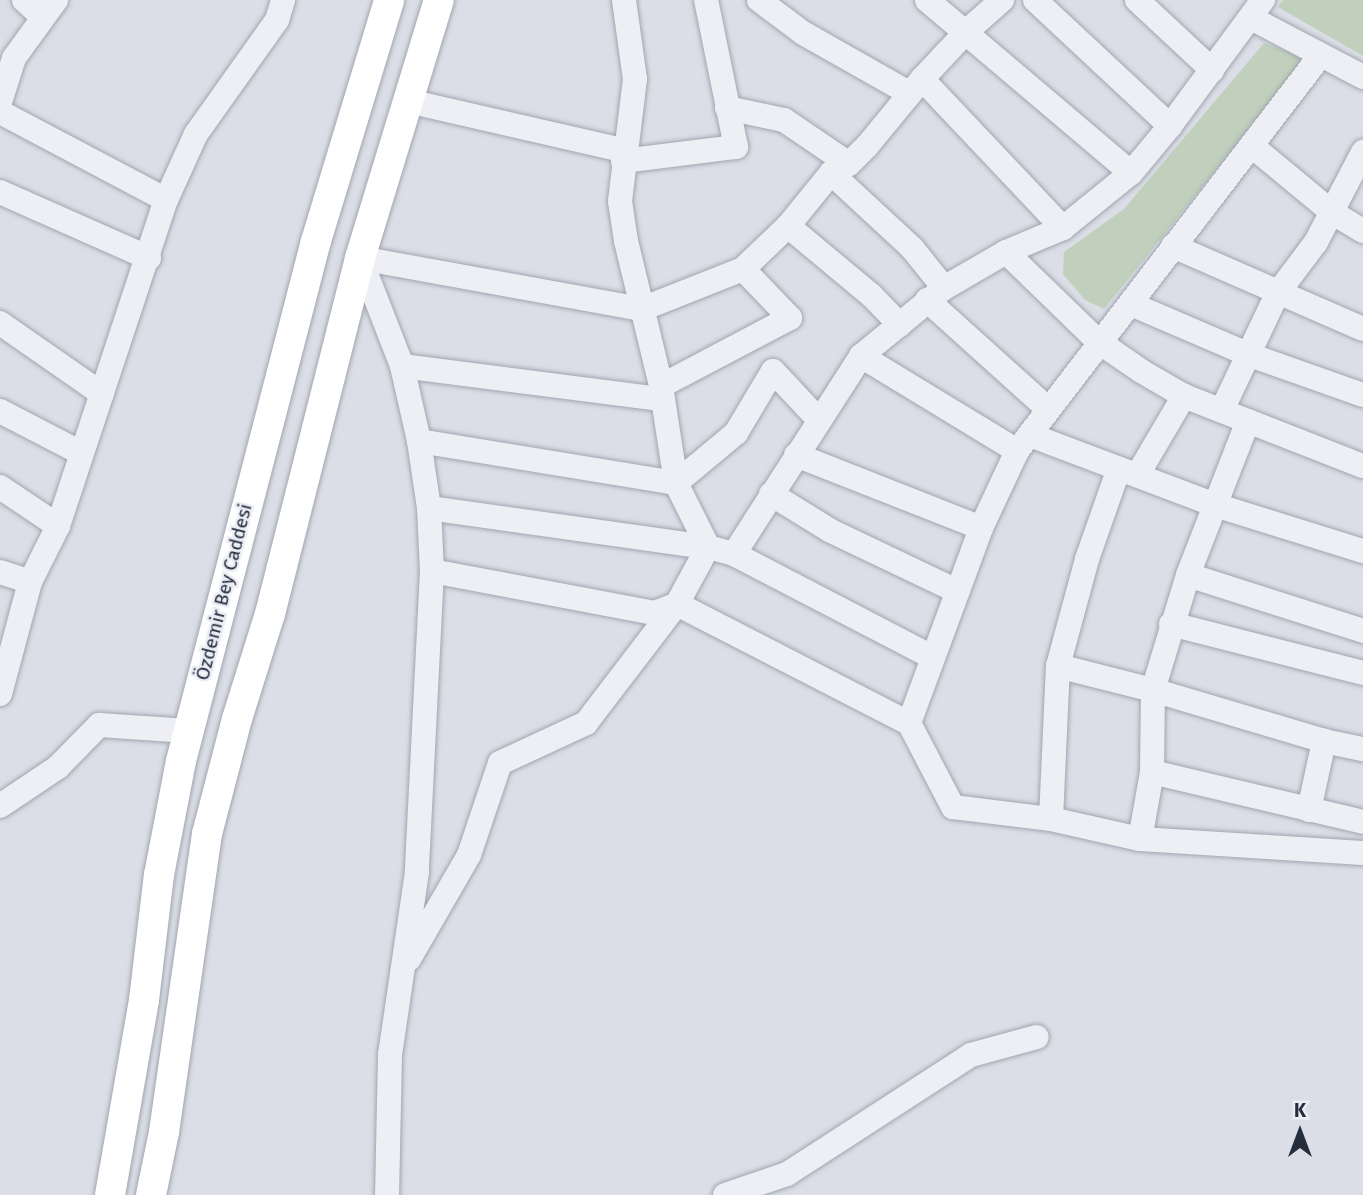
<!DOCTYPE html>
<html>
<head>
<meta charset="utf-8">
<style>
  body { margin:0 }
  #map { position:relative; width:1363px; height:1195px; overflow:hidden; background:#dbdee6; font-family:"Fira Sans",sans-serif }
  div>[style] { position:absolute }
  .green>* { inset:0; background:#c0d0bc }
  .roads { filter:drop-shadow(0 0 2px #a1a5b0) drop-shadow(0 0 2px #a1a5b0) }
  .minor>* { height:24px; margin:-12px; padding:0 12px; transform-origin:12px; border-radius:12px; background:#eeeff4 }
  .major>* { height:30px; margin:-15px; padding:0 15px; transform-origin:15px; border-radius:15px; background:#fff }
  span { translate:-50% -50%; white-space:nowrap; text-align:center; line-height:1.15; -webkit-text-stroke:5px #eaedf4; paint-order:stroke }
  .street-label { font-size:19px; color:#252c3c }
  .north { position:absolute; left:1265px; top:1097px; width:70px; height:70px; -webkit-text-stroke:5px #eaedf4; paint-order:stroke; rotate:0deg; font-size:19px; font-weight:700; line-height:28px; text-align:center; color:#252c3c }
  .north::after { content:''; display:block; margin:auto; width:24px; height:32px; background:#252c3c; clip-path:polygon(50% 0,100% 100%,50% 72%,0 100%) }
</style>
</head>
<body>
<div id="map">
  <div class="green">
    <i style="clip-path:polygon(1283px 0,1363px 0,1363px 56px,1278px 7px)"></i>
    <i style="clip-path:polygon(1264px 43px,1306px 58px,1104px 309px,1085px 300px,1063px 274px,1064px 252px,1124px 209px)"></i>
  </div>
  <div class="roads">
    <div class="minor">
      <i style="left:24px;top:0;width:25px;rotate:42deg"></i>
      <i style="left:624px;top:0;width:80px;rotate:82.1deg"></i>
      <i style="left:635px;top:79px;width:123px;rotate:97deg"></i>
      <i style="left:620px;top:201px;width:40px;rotate:81.5deg"></i>
      <i style="left:626px;top:241px;width:149px;rotate:76.4deg"></i>
      <i style="left:661px;top:386px;width:98px;rotate:81.2deg"></i>
      <i style="left:676px;top:483px;width:72px;rotate:63.4deg"></i>
      <i style="left:759px;top:0;width:55px;rotate:36.9deg"></i>
      <i style="left:803px;top:33px;width:122px;rotate:29.5deg"></i>
      <i style="left:927px;top:0;width:267px;rotate:40.3deg"></i>
      <i style="left:1035px;top:0;width:185px;rotate:43deg"></i>
      <i style="left:1137px;top:0;width:103px;rotate:43deg"></i>
      <i style="left:1251px;top:18px;width:127px;rotate:27.8deg"></i>
      <i style="left:922px;top:79px;width:205px;rotate:46.6deg"></i>
      <i style="left:408px;top:101px;width:224px;rotate:12.9deg"></i>
      <i style="left:0;top:102px;width:46px;rotate:-72.3deg"></i>
      <i style="left:14px;top:58px;width:72px;rotate:-54.1deg"></i>
      <i style="left:727px;top:108px;width:58px;rotate:11.9deg"></i>
      <i style="left:784px;top:120px;width:78px;rotate:34.1deg"></i>
      <i style="left:0;top:112px;width:188px;rotate:27.9deg"></i>
      <i style="left:1252px;top:146px;width:105px;rotate:39.6deg"></i>
      <i style="left:1333px;top:213px;width:35px;rotate:31deg"></i>
      <i style="left:623px;top:161px;width:114px;rotate:-7.1deg"></i>
      <i style="left:736px;top:147px;width:150px;rotate:-101.5deg"></i>
      <i style="left:831px;top:173px;width:110px;rotate:42.8deg"></i>
      <i style="left:912px;top:248px;width:51px;rotate:51.3deg"></i>
      <i style="left:0;top:192px;width:163px;rotate:23.9deg"></i>
      <i style="left:788px;top:226px;width:109px;rotate:39.8deg"></i>
      <i style="left:872px;top:296px;width:40px;rotate:46deg"></i>
      <i style="left:1173px;top:246px;width:207px;rotate:23.6deg"></i>
      <i style="left:1006px;top:252px;width:129px;rotate:44.1deg"></i>
      <i style="left:1099px;top:342px;width:51px;rotate:34.6deg"></i>
      <i style="left:1141px;top:371px;width:50px;rotate:30.2deg"></i>
      <i style="left:1184px;top:396px;width:192px;rotate:21.4deg"></i>
      <i style="left:360px;top:258px;width:116px;rotate:68.7deg"></i>
      <i style="left:402px;top:366px;width:77px;rotate:77.2deg"></i>
      <i style="left:419px;top:441px;width:68px;rotate:81.5deg"></i>
      <i style="left:429px;top:508px;width:63px;rotate:87.3deg"></i>
      <i style="left:432px;top:571px;width:301px;rotate:92.9deg"></i>
      <i style="left:417px;top:872px;width:184px;rotate:98.4deg"></i>
      <i style="left:390px;top:1054px;width:141px;rotate:91.2deg"></i>
      <i style="left:360px;top:258px;width:287px;rotate:10.3deg"></i>
      <i style="left:642px;top:309px;width:109px;rotate:-21.6deg"></i>
      <i style="left:743px;top:269px;width:62px;rotate:-43.7deg"></i>
      <i style="left:788px;top:226px;width:68px;rotate:-50.9deg"></i>
      <i style="left:831px;top:173px;width:20px;rotate:-27deg"></i>
      <i style="left:849px;top:164px;width:25px;rotate:-45deg"></i>
      <i style="left:867px;top:146px;width:87px;rotate:-50.6deg"></i>
      <i style="left:922px;top:79px;width:66px;rotate:-46.8deg"></i>
      <i style="left:967px;top:31px;width:47px;rotate:-41.5deg"></i>
      <i style="left:927px;top:300px;width:161px;rotate:42deg"></i>
      <i style="left:1131px;top:304px;width:126px;rotate:23.3deg"></i>
      <i style="left:1247px;top:354px;width:123px;rotate:19.5deg"></i>
      <i style="left:0;top:323px;width:124px;rotate:34.8deg"></i>
      <i style="left:861px;top:356px;width:183px;rotate:31.3deg"></i>
      <i style="left:402px;top:366px;width:261px;rotate:7.3deg"></i>
      <i style="left:661px;top:386px;width:146px;rotate:-27.8deg"></i>
      <i style="left:790px;top:318px;width:68px;rotate:-133.8deg"></i>
      <i style="left:1222px;top:410px;width:128px;rotate:-64.6deg"></i>
      <i style="left:1277px;top:294px;width:65px;rotate:-53.1deg"></i>
      <i style="left:1316px;top:242px;width:102px;rotate:-62.4deg"></i>
      <i style="left:0;top:411px;width:91px;rotate:27.4deg"></i>
      <i style="left:1248px;top:421px;width:165px;rotate:111.3deg"></i>
      <i style="left:1188px;top:575px;width:120px;rotate:106.9deg"></i>
      <i style="left:1153px;top:690px;width:82px;rotate:90.7deg"></i>
      <i style="left:1152px;top:772px;width:217px;rotate:13.3deg"></i>
      <i style="left:1030px;top:435px;width:198px;rotate:20.7deg"></i>
      <i style="left:1215px;top:505px;width:155px;rotate:17.3deg"></i>
      <i style="left:419px;top:441px;width:260px;rotate:9.3deg"></i>
      <i style="left:676px;top:483px;width:78px;rotate:-39.8deg"></i>
      <i style="left:736px;top:433px;width:72px;rotate:-59.2deg"></i>
      <i style="left:773px;top:371px;width:67px;rotate:46.8deg"></i>
      <i style="left:796px;top:455px;width:199px;rotate:21.5deg"></i>
      <i style="left:1138px;top:474px;width:91px;rotate:-59.5deg"></i>
      <i style="left:0;top:487px;width:70px;rotate:33.9deg"></i>
      <i style="left:771px;top:494px;width:70px;rotate:31.7deg"></i>
      <i style="left:831px;top:531px;width:140px;rotate:25.5deg"></i>
      <i style="left:429px;top:508px;width:282px;rotate:8deg"></i>
      <i style="left:708px;top:547px;width:27px;rotate:15deg"></i>
      <i style="left:734px;top:554px;width:223px;rotate:27.5deg"></i>
      <i style="left:708px;top:547px;width:65px;rotate:118.5deg"></i>
      <i style="left:677px;top:604px;width:261px;rotate:27.2deg"></i>
      <i style="left:909px;top:723px;width:208px;rotate:-69.7deg"></i>
      <i style="left:981px;top:528px;width:85px;rotate:-64.9deg"></i>
      <i style="left:1017px;top:451px;width:499px;rotate:-52.5deg"></i>
      <i style="left:734px;top:554px;width:235px;rotate:-57.3deg"></i>
      <i style="left:861px;top:356px;width:107px;rotate:-39.3deg"></i>
      <i style="left:944px;top:288px;width:72px;rotate:-30.1deg"></i>
      <i style="left:1006px;top:252px;width:62px;rotate:-22.8deg"></i>
      <i style="left:1063px;top:228px;width:87px;rotate:-39deg"></i>
      <i style="left:1131px;top:173px;width:61px;rotate:-50.3deg"></i>
      <i style="left:1170px;top:126px;width:157px;rotate:-53.6deg"></i>
      <i style="left:432px;top:571px;width:227px;rotate:10.7deg"></i>
      <i style="left:655px;top:613px;width:24px;rotate:-22deg"></i>
      <i style="left:0;top:572px;width:32px;rotate:18deg"></i>
      <i style="left:1188px;top:575px;width:184px;rotate:17.7deg"></i>
      <i style="left:1171px;top:624px;width:198px;rotate:14.3deg"></i>
      <i style="left:1058px;top:666px;width:98px;rotate:14.2deg"></i>
      <i style="left:1153px;top:690px;width:178px;rotate:16.6deg"></i>
      <i style="left:1324px;top:741px;width:40px;rotate:12deg"></i>
      <i style="left:0;top:694px;width:116px;rotate:-75deg"></i>
      <i style="left:30px;top:582px;width:63px;rotate:-63.4deg"></i>
      <i style="left:58px;top:526px;width:343px;rotate:-71.7deg"></i>
      <i style="left:166px;top:200px;width:72px;rotate:-65.6deg"></i>
      <i style="left:196px;top:134px;width:140px;rotate:-54.6deg"></i>
      <i style="left:277px;top:20px;width:21px;rotate:-73deg"></i>
      <i style="left:909px;top:723px;width:95px;rotate:62.4deg"></i>
      <i style="left:953px;top:807px;width:99px;rotate:7deg"></i>
      <i style="left:1051px;top:819px;width:91px;rotate:12.7deg"></i>
      <i style="left:1140px;top:839px;width:68px;rotate:-79.8deg"></i>
      <i style="left:0;top:806px;width:70px;rotate:-33.9deg"></i>
      <i style="left:58px;top:767px;width:59px;rotate:-45.7deg"></i>
      <i style="left:99px;top:725px;width:90px;rotate:3.8deg"></i>
      <i style="left:1309px;top:810px;width:71px;rotate:-77.7deg"></i>
      <i style="left:1051px;top:819px;width:153px;rotate:-87.4deg"></i>
      <i style="left:1058px;top:666px;width:111px;rotate:-74.8deg"></i>
      <i style="left:1087px;top:559px;width:96px;rotate:-70.6deg"></i>
      <i style="left:1140px;top:839px;width:223px;rotate:3.6deg"></i>
      <i style="left:409px;top:959px;width:120px;rotate:-60deg"></i>
      <i style="left:469px;top:855px;width:97px;rotate:-71.4deg"></i>
      <i style="left:500px;top:763px;width:95px;rotate:-24.9deg"></i>
      <i style="left:586px;top:723px;width:150px;rotate:-52.6deg"></i>
      <i style="left:725px;top:1195px;width:65px;rotate:-18.7deg"></i>
      <i style="left:787px;top:1174px;width:219px;rotate:-32.9deg"></i>
      <i style="left:971px;top:1055px;width:68px;rotate:-15.3deg"></i>
    </div>
    <div class="major">
      <i style="left:110px;top:1195px;width:198px;rotate:-80.1deg"></i>
      <i style="left:144px;top:1000px;width:126px;rotate:-83.2deg"></i>
      <i style="left:159px;top:875px;width:116px;rotate:-79.1deg"></i>
      <i style="left:181px;top:761px;width:537px;rotate:-75.45deg"></i>
      <i style="left:316px;top:241px;width:252px;rotate:-73.1deg"></i>
      <i style="left:151px;top:1195px;width:64px;rotate:-78.3deg"></i>
      <i style="left:164px;top:1132px;width:301px;rotate:-81.8deg"></i>
      <i style="left:207px;top:834px;width:119px;rotate:-75.4deg"></i>
      <i style="left:237px;top:719px;width:110px;rotate:-72.6deg"></i>
      <i style="left:270px;top:614px;width:367px;rotate:-75.8deg"></i>
      <i style="left:360px;top:258px;width:270px;rotate:-73deg"></i>
    </div>
  </div>
  <div class="street-label">
    <span style="left:224px;top:592px;rotate:-76deg">Özdemir Bey Caddesi</span>
  </div>
  <div class="north">K</div>
</div>
</body>
</html>
